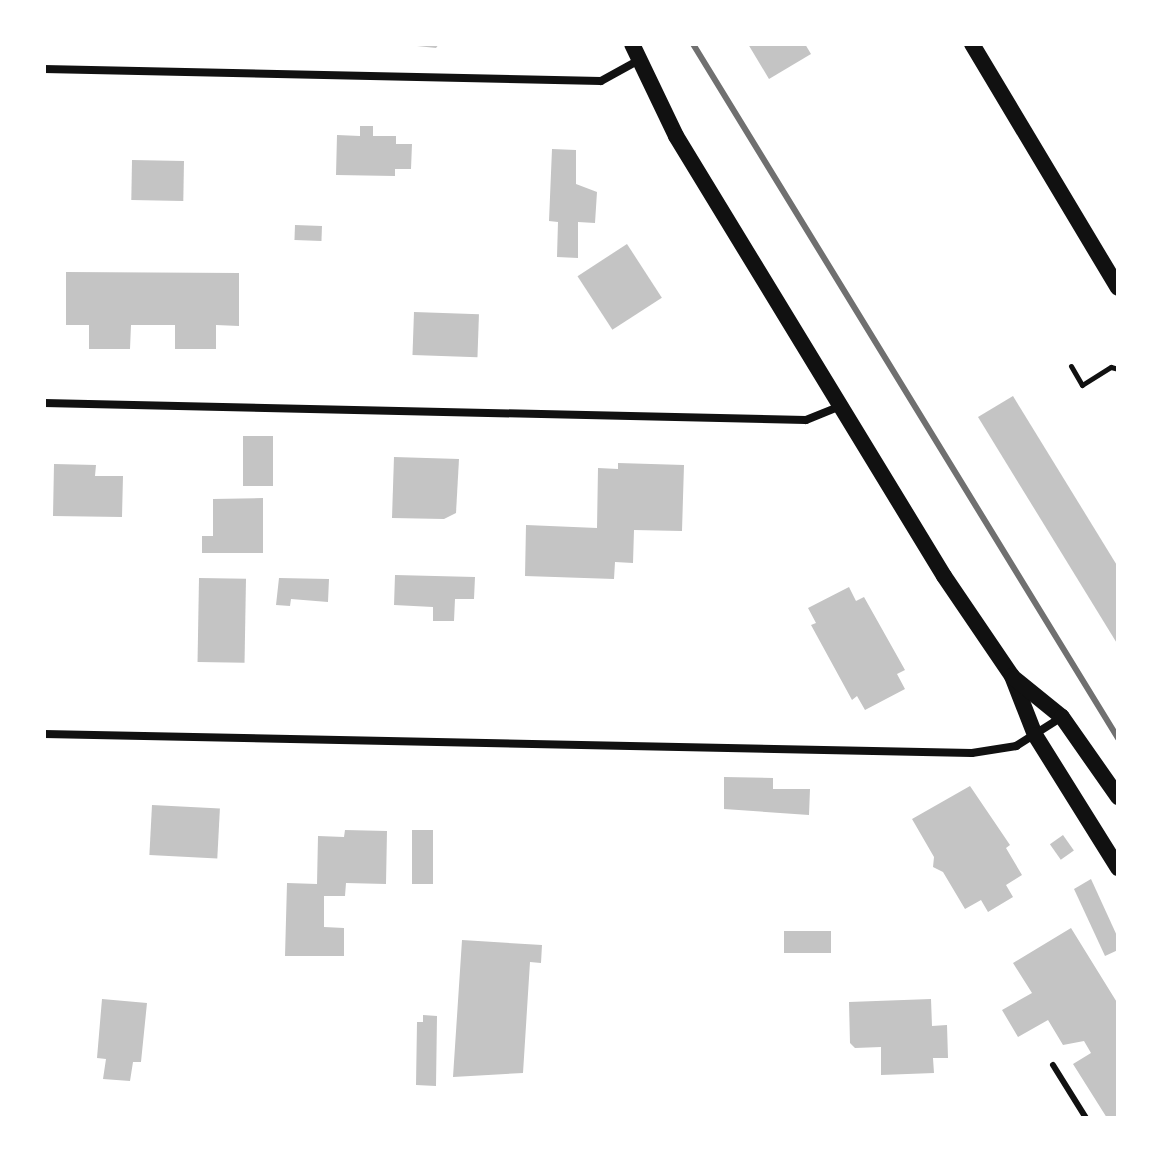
<!DOCTYPE html>
<html>
<head>
<meta charset="utf-8">
<style>
  body { margin:0 }
  #map { position:relative; width:1162px; height:1162px; overflow:hidden; background:#fff; font-family:"PT Serif",serif }
  div>[style] { position:absolute }
  .building>* { inset:0; background:#c4c4c4; transform-origin:0 0 }
  .path>* { height:5px; margin:-2.5px; padding:0 2.5px; transform-origin:2.5px; border-radius:2.5px; background:#111 }
  .service>* { height:6px; margin:-3px; padding:0 3px; transform-origin:3px; border-radius:3px; background:#111 }
  .minor>* { height:8px; margin:-4px; padding:0 4px; transform-origin:4px; border-radius:4px; background:#111 }
  .secondary>* { height:16px; margin:-8px; padding:0 8px; transform-origin:8px; border-radius:8px; background:#111 }
  .rail>* { height:6px; margin:-3px; padding:0 3px; transform-origin:3px; border-radius:3px; background:#707070 }
  span { translate:-50% -50%; white-space:nowrap; text-align:center; line-height:1.15; -webkit-text-stroke:8px #fff; paint-order:stroke }
  .frame { position:absolute; inset:0; border:46px solid #fff; pointer-events:none }
</style>
</head>
<body>
<div id="map">
  <div class="building">
    <i style="clip-path:polygon(398px 44px,439px 44px,436px 48px)"></i>
    <i style="clip-path:polygon(748px 44px,805px 44px,811px 54px,769px 79px)"></i>
    <i style="clip-path:polygon(360px 126px,373px 126px,373px 136px,396px 136px,396px 144px,412px 144px,411px 169px,395px 169px,395px 176px,336px 175px,337px 135px,360px 136px)"></i>
    <i style="clip-path:polygon(552px 149px,576px 150px,576px 184px,597px 192px,595px 223px,578px 222px,578px 258px,557px 257px,558px 222px,549px 221px)"></i>
    <i style="left:132px;top:160px;width:52px;height:40px;rotate:1deg"></i>
    <i style="left:295px;top:225px;width:27px;height:15px;rotate:2deg"></i>
    <i style="left:627px;top:244px;width:64px;height:59px;rotate:57deg"></i>
    <i style="clip-path:polygon(66px 272px,239px 273px,239px 326px,216px 325px,216px 349px,175px 349px,175px 325px,131px 325px,130px 349px,89px 349px,89px 325px,66px 325px)"></i>
    <i style="left:414px;top:312px;width:65px;height:43px;rotate:2deg"></i>
    <i style="clip-path:polygon(1013px 396px,1118px 567px,1118px 645px,978px 417px)"></i>
    <i style="left:243px;top:436px;width:30px;height:50px"></i>
    <i style="clip-path:polygon(394px 457px,459px 459px,456px 513px,444px 519px,392px 518px)"></i>
    <i style="clip-path:polygon(618px 463px,684px 465px,682px 531px,634px 530px,633px 563px,615px 562px,614px 579px,525px 576px,526px 525px,597px 528px,598px 468px,618px 469px)"></i>
    <i style="clip-path:polygon(54px 464px,96px 465px,95px 476px,123px 476px,122px 517px,53px 516px)"></i>
    <i style="clip-path:polygon(263px 498px,263px 553px,202px 553px,202px 536px,213px 536px,213px 499px)"></i>
    <i style="clip-path:polygon(395px 575px,475px 577px,474px 599px,455px 599px,454px 621px,433px 621px,433px 607px,394px 605px)"></i>
    <i style="left:199px;top:578px;width:47px;height:84px;rotate:1deg"></i>
    <i style="clip-path:polygon(279px 578px,329px 579px,328px 602px,291px 599px,290px 606px,276px 605px)"></i>
    <i style="clip-path:polygon(849px 587px,856px 601px,864px 597px,905px 670px,897px 674px,905px 689px,865px 710px,857px 696px,852px 700px,811px 625px,816px 623px,808px 608px)"></i>
    <i style="clip-path:polygon(724px 777px,773px 778px,773px 789px,810px 789px,809px 815px,724px 809px)"></i>
    <i style="clip-path:polygon(970px 786px,1010px 845px,1006px 848px,1022px 875px,1006px 885px,1013px 897px,988px 912px,981px 900px,965px 909px,943px 872px,933px 867px,934px 857px,912px 819px)"></i>
    <i style="left:152px;top:805px;width:68px;height:50px;rotate:3deg"></i>
    <i style="clip-path:polygon(345px 830px,387px 831px,386px 884px,346px 883px,345px 896px,324px 896px,324px 927px,344px 928px,344px 956px,285px 956px,287px 883px,317px 884px,318px 836px,344px 837px)"></i>
    <i style="left:412px;top:830px;width:21px;height:54px"></i>
    <i style="left:1063px;top:835px;width:19px;height:16px;rotate:55deg"></i>
    <i style="clip-path:polygon(1091px 879px,1118px 938px,1118px 950px,1105px 956px,1074px 889px)"></i>
    <i style="clip-path:polygon(1071px 928px,1118px 1004px,1118px 1118px,1107px 1118px,1073px 1064px,1091px 1053px,1084px 1041px,1063px 1045px,1048px 1020px,1018px 1037px,1002px 1010px,1032px 993px,1013px 963px)"></i>
    <i style="left:784px;top:931px;width:47px;height:22px"></i>
    <i style="clip-path:polygon(462px 940px,542px 945px,541px 963px,530px 962px,523px 1073px,453px 1077px)"></i>
    <i style="clip-path:polygon(102px 999px,147px 1003px,141px 1062px,133px 1062px,130px 1081px,103px 1079px,106px 1059px,97px 1058px)"></i>
    <i style="clip-path:polygon(931px 999px,932px 1026px,947px 1025px,948px 1058px,933px 1058px,934px 1073px,881px 1075px,881px 1047px,855px 1048px,850px 1043px,849px 1002px)"></i>
    <i style="clip-path:polygon(423px 1015px,437px 1016px,436px 1086px,416px 1085px,417px 1022px,423px 1022px)"></i>
  </div>
  <div class="path">
    <i style="left:1071px;top:366px;width:22px;rotate:60deg"></i>
    <i style="left:1082px;top:385px;width:34px;rotate:-32deg"></i>
    <i style="left:1111px;top:367px;width:7px;rotate:16deg"></i>
  </div>
  <div class="service">
    <i style="left:1053px;top:1065px;width:62px;rotate:58.1deg"></i>
  </div>
  <div class="minor">
    <i style="left:44px;top:69px;width:557px;rotate:1.23deg"></i>
    <i style="left:601px;top:81px;width:43px;rotate:-28.9deg"></i>
    <i style="left:44px;top:403px;width:762px;rotate:1.28deg"></i>
    <i style="left:806px;top:420px;width:37px;rotate:-22deg"></i>
    <i style="left:44px;top:734px;width:928px;rotate:1.17deg"></i>
    <i style="left:972px;top:753px;width:45px;rotate:-9deg"></i>
    <i style="left:1016px;top:746px;width:54px;rotate:-32.2deg"></i>
  </div>
  <div class="secondary">
    <i style="left:632px;top:44px;width:102px;rotate:64.4deg"></i>
    <i style="left:676px;top:136px;width:515px;rotate:58.65deg"></i>
    <i style="left:944px;top:576px;width:121px;rotate:55.8deg"></i>
    <i style="left:1012px;top:676px;width:63px;rotate:68.7deg"></i>
    <i style="left:1035px;top:735px;width:157px;rotate:58deg"></i>
    <i style="left:972px;top:44px;width:284px;rotate:59.1deg"></i>
    <i style="left:1015px;top:679px;width:60px;rotate:39deg"></i>
    <i style="left:1062px;top:717px;width:98px;rotate:55deg"></i>
  </div>
  <div class="rail">
    <i style="left:693px;top:44px;width:814px;rotate:58.52deg"></i>
  </div>
  <div class="frame"></div>
</div>
</body>
</html>
